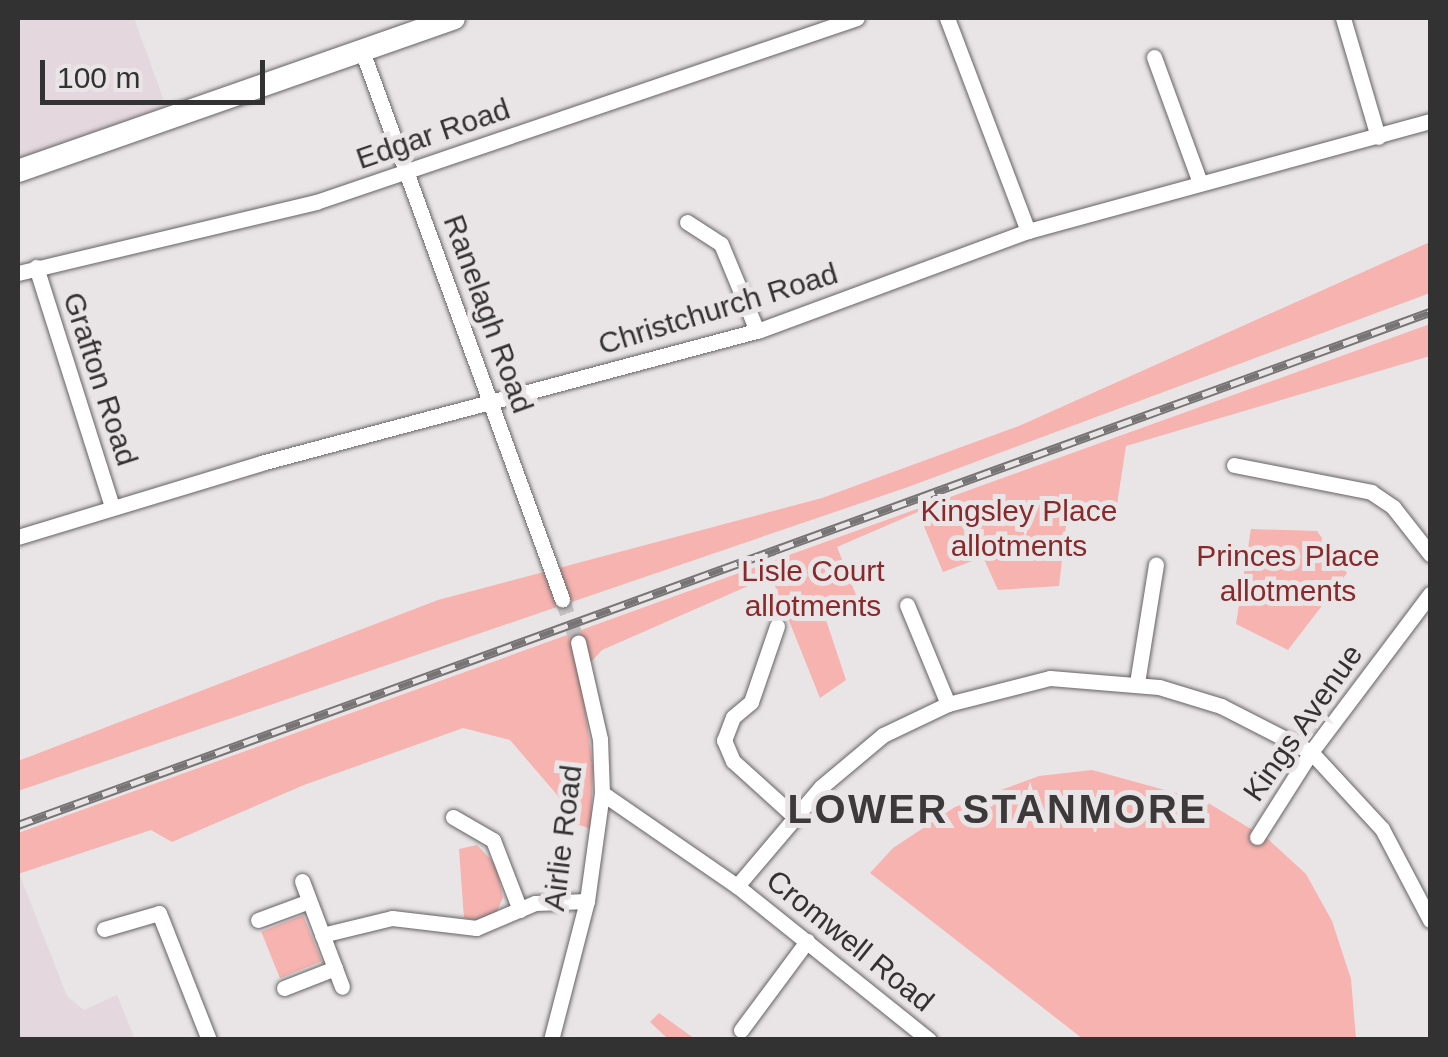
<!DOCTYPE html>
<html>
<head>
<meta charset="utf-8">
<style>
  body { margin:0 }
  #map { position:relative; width:1448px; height:1057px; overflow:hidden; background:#e9e5e7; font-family:Helvetica,sans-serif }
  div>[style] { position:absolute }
  .built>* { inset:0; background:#e4d8de }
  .green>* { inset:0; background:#f6b3af; transform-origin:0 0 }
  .street-tunnel>* { height:15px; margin-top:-7.5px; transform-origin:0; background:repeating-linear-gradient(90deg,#c5c1c3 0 15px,transparent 0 23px) }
  .roads { filter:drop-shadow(0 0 2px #666364) drop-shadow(0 0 2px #666364) }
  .street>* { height:15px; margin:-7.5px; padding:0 7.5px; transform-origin:7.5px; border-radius:7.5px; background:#fff }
  .secondary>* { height:22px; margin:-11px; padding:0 11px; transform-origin:11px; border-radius:11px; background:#fff }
  .rail>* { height:9px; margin-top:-4.5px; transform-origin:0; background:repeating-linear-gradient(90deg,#e9e5e7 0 15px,#767475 0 30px); box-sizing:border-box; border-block:2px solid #767475 }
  span { translate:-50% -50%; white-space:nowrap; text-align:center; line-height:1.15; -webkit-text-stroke:10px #e9e5e7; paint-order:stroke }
  .street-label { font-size:30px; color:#333233 }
  .park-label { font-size:30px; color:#88292b }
  .district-label { font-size:40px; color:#3d393b; font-weight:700; letter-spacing:2.5px }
  .frame { position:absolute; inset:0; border:20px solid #333233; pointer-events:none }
  .scale { position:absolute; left:40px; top:60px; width:225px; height:45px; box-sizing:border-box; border:5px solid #333233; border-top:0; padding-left:12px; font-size:30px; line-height:35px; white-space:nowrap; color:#333233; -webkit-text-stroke:8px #e9e5e7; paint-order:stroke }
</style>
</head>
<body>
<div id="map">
  <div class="built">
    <i style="clip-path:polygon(18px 18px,134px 18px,166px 106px,18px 162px)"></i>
    <i style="clip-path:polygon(19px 873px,67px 996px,84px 1010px,117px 995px,135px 1039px,18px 1040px)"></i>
  </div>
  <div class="green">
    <i style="clip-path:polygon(1430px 242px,1430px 293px,908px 487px,18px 791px,18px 761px,438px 600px,822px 498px,1019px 426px)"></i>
    <i style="clip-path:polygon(1430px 324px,1430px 356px,1126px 446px,1116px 511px,1096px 509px,1067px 517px,1059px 586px,998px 590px,983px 557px,943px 572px,918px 512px,837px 547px,860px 605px,826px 620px,846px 680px,820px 698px,771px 576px,602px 650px,580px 674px,593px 766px,591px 829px,565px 820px,558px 796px,510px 740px,463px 728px,304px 785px,172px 842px,151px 830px,18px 874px,18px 833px)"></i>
    <i style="clip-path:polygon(1251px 529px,1317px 531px,1347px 573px,1288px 650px,1236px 624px)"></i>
    <i style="clip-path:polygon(1092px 770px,1205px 801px,1269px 840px,1306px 874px,1332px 921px,1351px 979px,1356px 1039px,1083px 1039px,870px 873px,893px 848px,955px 807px,1039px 776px)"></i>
    <i style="clip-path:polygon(477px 845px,496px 865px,503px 897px,496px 914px,476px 920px,464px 918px,459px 849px)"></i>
    <i style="left:303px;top:915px;width:50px;height:45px;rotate:68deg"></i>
    <i style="clip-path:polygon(659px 1013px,695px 1039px,668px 1039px,650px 1022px)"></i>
  </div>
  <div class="street-tunnel">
    <i style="left:562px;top:599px;width:46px;rotate:69.6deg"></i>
  </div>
  <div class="roads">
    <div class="street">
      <i style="left:947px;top:18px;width:228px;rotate:69.2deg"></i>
      <i style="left:1343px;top:18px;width:124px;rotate:73.6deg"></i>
      <i style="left:361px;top:48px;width:587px;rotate:69.96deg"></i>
      <i style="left:1154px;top:57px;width:134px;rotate:69.9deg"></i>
      <i style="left:687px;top:222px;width:40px;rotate:32.9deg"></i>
      <i style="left:721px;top:244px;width:94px;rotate:67.5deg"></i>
      <i style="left:36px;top:267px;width:252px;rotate:72.4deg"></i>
      <i style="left:18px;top:273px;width:306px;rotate:-13.4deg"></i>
      <i style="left:316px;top:202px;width:571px;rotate:-18.78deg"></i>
      <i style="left:1234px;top:465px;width:140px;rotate:11.1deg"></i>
      <i style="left:1371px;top:492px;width:27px;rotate:34deg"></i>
      <i style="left:1393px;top:507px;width:60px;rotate:51.8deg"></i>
      <i style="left:18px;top:537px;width:254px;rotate:-16.9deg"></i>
      <i style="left:261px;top:463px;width:516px;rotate:-14.92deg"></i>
      <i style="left:760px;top:330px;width:286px;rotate:-20.3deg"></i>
      <i style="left:1028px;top:231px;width:417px;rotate:-15.3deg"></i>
      <i style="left:907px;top:605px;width:107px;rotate:67.5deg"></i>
      <i style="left:777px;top:626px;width:80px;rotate:108.9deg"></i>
      <i style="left:751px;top:702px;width:23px;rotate:140deg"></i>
      <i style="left:733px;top:717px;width:25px;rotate:111deg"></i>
      <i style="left:724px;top:740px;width:23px;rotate:67deg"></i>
      <i style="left:733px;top:761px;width:84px;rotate:42.1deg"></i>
      <i style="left:1137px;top:683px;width:120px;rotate:-80.9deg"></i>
      <i style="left:602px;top:793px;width:164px;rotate:34.6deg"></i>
      <i style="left:737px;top:886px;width:246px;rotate:38.7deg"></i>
      <i style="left:453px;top:817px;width:46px;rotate:29.9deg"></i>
      <i style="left:493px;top:840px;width:75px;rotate:68.9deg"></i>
      <i style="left:1257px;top:837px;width:101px;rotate:-57.6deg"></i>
      <i style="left:1311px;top:752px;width:198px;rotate:-53deg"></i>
      <i style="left:302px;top:881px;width:113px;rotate:69.3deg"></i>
      <i style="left:737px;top:886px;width:130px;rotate:-49.7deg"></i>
      <i style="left:821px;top:787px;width:81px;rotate:-40deg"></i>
      <i style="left:883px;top:735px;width:72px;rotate:-25.5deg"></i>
      <i style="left:948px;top:704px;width:105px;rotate:-14.3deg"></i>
      <i style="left:1050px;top:678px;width:109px;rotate:4.7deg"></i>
      <i style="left:1159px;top:687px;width:65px;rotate:17deg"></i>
      <i style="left:1221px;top:706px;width:101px;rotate:27.1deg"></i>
      <i style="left:1311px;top:752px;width:105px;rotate:47.3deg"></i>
      <i style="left:1382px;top:829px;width:103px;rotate:62.2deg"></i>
      <i style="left:258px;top:920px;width:54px;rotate:-20.4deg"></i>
      <i style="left:104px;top:929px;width:57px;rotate:-16.2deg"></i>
      <i style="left:159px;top:913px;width:136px;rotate:68.5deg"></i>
      <i style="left:322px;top:935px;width:72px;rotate:-13.7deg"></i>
      <i style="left:392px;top:918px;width:85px;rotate:6.8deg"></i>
      <i style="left:476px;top:928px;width:64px;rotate:-23deg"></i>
      <i style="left:535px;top:903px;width:52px;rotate:-2.2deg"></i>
      <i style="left:284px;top:988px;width:55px;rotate:-21.4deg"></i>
      <i style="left:741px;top:1030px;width:111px;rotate:-53.4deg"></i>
      <i style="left:551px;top:1040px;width:144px;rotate:-75.5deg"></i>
      <i style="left:587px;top:901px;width:109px;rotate:-82.1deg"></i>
      <i style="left:602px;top:793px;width:54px;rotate:-92.1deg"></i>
      <i style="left:600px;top:739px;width:99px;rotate:-102.8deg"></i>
    </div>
    <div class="secondary">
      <i style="left:18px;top:171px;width:462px;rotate:-19.3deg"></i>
    </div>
  </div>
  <div class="rail">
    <i style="left:18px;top:825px;width:1502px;rotate:-19.97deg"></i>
  </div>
  <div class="street-label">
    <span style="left:433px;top:134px;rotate:-19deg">Edgar Road</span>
    <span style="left:718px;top:309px;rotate:-17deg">Christchurch Road</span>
    <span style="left:488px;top:314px;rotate:70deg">Ranelagh Road</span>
    <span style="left:100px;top:379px;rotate:72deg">Grafton Road</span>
    <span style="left:1303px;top:723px;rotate:-55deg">Kings Avenue</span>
    <span style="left:563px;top:838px;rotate:-83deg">Airlie Road</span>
    <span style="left:850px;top:941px;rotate:39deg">Cromwell Road</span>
  </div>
  <div class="park-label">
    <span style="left:1019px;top:528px">Kingsley Place<br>allotments</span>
    <span style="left:1288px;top:573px">Princes Place<br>allotments</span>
    <span style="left:813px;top:588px">Lisle Court<br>allotments</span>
  </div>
  <div class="district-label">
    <span style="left:998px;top:809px">LOWER STANMORE</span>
  </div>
  <div class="frame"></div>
  <div class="scale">100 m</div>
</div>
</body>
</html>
